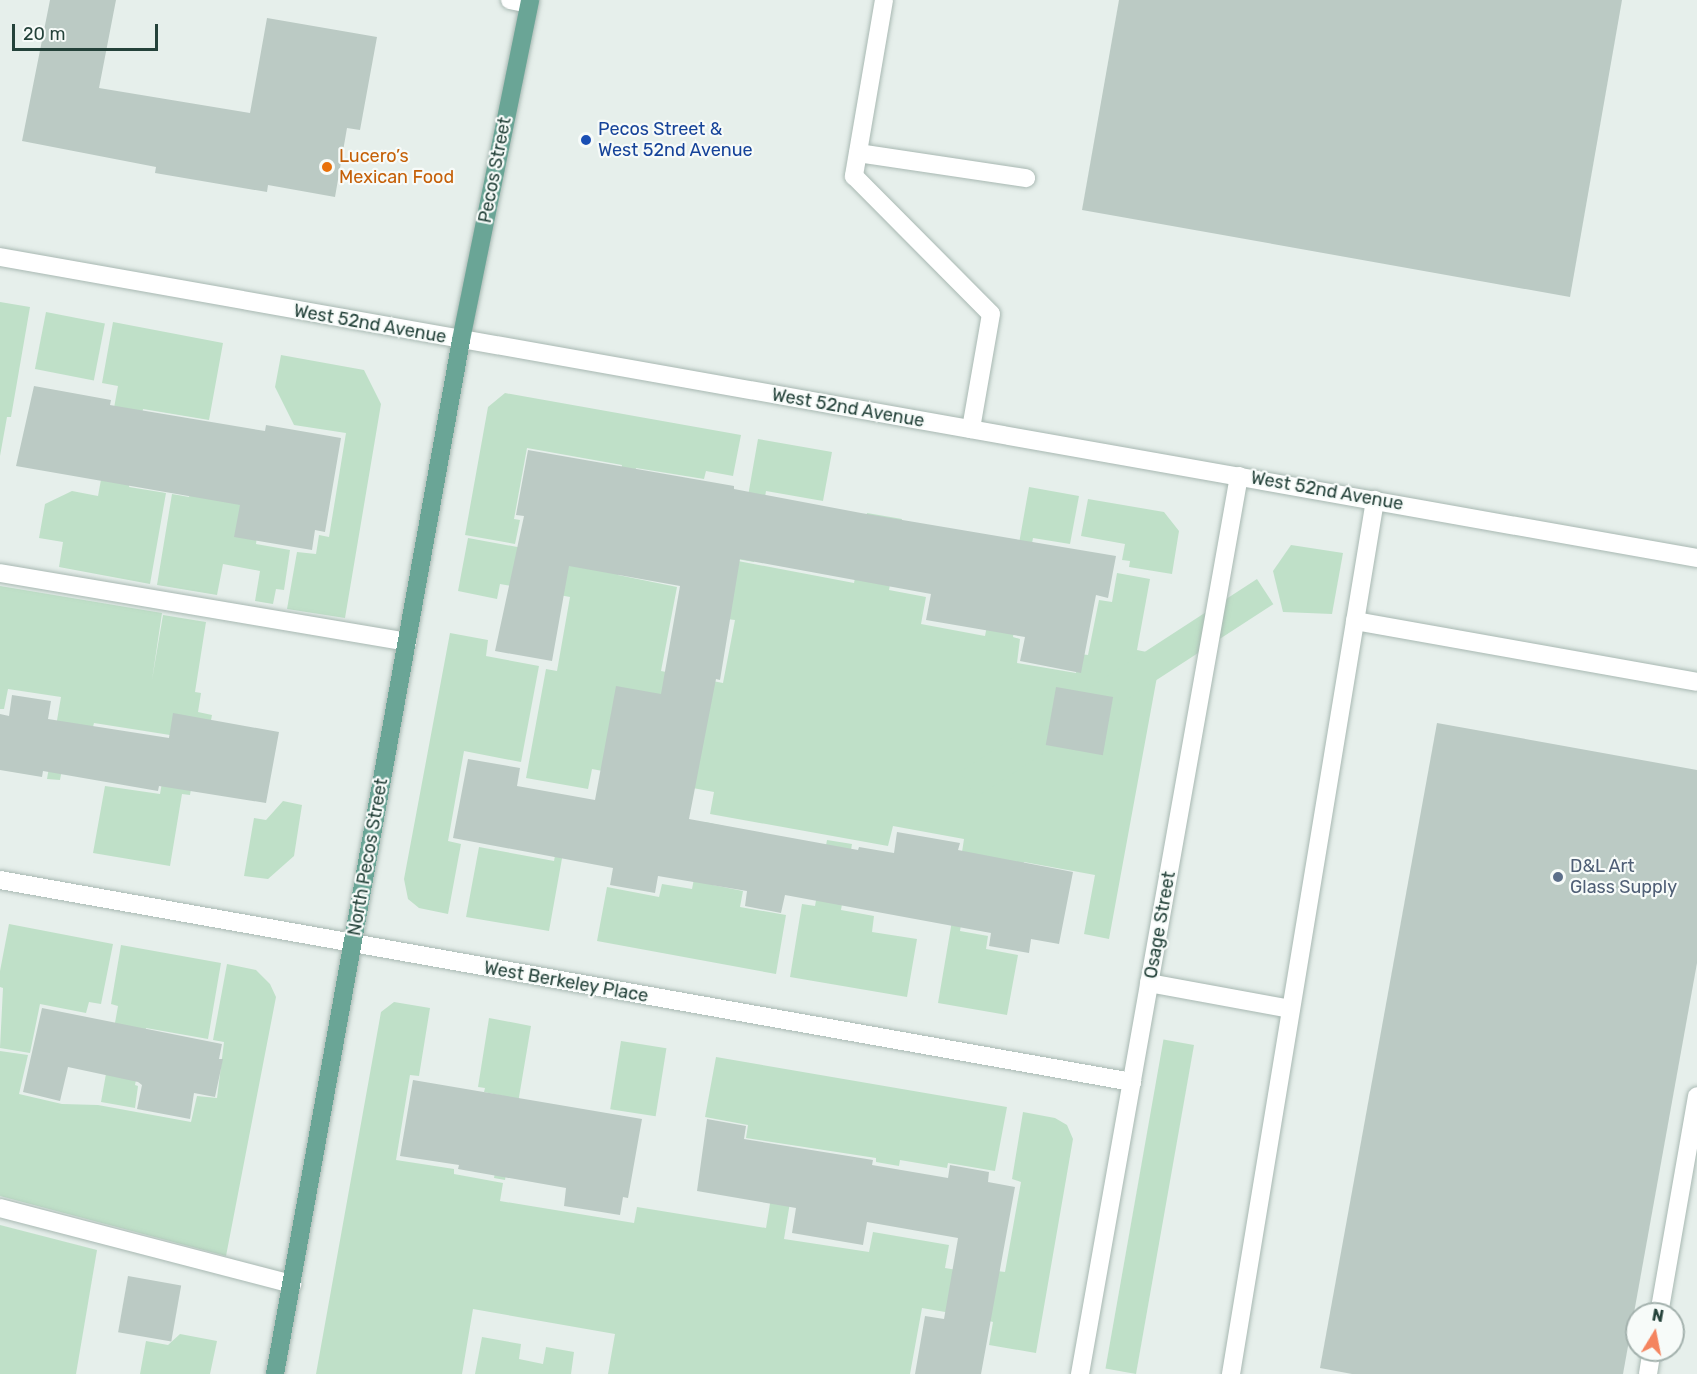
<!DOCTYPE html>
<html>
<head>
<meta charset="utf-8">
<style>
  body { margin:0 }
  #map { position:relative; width:1697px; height:1374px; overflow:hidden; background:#e6efeb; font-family:Rubik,sans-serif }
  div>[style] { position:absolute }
  .green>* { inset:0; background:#bfe0c8; transform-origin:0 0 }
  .building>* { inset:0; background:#bbcac4; transform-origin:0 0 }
  .roads { filter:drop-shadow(0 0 2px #a8b8b2) drop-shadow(0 0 2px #a8b8b2) }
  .minor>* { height:18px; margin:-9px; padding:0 9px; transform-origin:9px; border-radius:9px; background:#fff }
  .major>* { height:18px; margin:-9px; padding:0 9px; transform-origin:9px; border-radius:9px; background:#6aa596 }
  .dots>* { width:16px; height:16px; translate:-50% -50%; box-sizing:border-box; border:3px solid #f7fbf9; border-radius:50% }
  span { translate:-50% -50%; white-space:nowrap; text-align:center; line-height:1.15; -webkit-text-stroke:4.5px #f7fbf9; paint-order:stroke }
  .transit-label { font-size:18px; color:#164399 }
  .left { translate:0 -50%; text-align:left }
  .food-label { font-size:18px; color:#c56008 }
  .street-label { font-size:18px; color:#24423a }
  .service-label { font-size:18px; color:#4e5e75 }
  .north { position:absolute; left:1625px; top:1302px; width:60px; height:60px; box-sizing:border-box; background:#f7fbf9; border:2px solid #a3b1ad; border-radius:50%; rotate:10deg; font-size:16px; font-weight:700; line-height:24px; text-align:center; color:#24423a }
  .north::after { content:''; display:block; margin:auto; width:21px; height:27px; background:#f4845f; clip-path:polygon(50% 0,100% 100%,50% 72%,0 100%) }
  .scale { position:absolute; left:12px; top:24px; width:146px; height:27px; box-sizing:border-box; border:3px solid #24423a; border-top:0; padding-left:8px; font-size:18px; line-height:21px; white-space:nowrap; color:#24423a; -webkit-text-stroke:4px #f7fbf9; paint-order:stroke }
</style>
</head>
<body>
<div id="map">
  <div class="green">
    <i style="clip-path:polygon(0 302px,30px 307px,11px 417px,7px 417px,0 456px)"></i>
    <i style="left:46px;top:312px;width:60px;height:58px;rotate:11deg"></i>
    <i style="clip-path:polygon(113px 322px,223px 343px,209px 420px,143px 409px,129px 487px,166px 493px,150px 584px,59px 567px,63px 542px,39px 538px,45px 504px,72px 491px,98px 496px,118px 386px,102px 383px)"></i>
    <i style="clip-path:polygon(281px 355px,364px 370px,381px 404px,345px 618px,287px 609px,297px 552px,316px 554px,319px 535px,329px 537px,346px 433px,294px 425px,275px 387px)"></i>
    <i style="clip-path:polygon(505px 393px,741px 435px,733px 476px,706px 471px,704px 479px,636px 468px,624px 536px,610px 534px,622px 465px,527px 448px,514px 519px,520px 520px,515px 544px,465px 535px,488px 407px)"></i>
    <i style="clip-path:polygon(758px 439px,832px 452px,823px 501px,766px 491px,754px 562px,737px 559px)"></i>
    <i style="clip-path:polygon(194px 473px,216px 477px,259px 520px,256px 544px,290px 550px,284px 590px,276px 589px,273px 604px,255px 601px,260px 571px,223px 564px,217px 595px,157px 585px,172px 494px,189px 497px)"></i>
    <i style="clip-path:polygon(1029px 487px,1079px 496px,1070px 544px,1033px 538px,1021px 603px,1009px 600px)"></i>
    <i style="clip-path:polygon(1088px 499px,1164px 512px,1179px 531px,1172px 574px,1129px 567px,1130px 561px,1122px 560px,1125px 544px,1081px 536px)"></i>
    <i style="clip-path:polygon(867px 513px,902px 519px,889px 590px,926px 597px,921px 624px,985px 636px,992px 600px,1018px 605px,1013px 637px,1020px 639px,1017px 663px,1076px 673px,1080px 654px,1088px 655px,1099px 600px,1112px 602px,1117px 573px,1150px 579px,1137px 650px,1161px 655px,1109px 939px,1084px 934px,1095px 875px,1024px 862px,1021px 876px,960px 865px,964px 839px,893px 826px,888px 846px,710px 814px,714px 792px,592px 769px,588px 789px,526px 778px,546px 669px,557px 671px,570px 597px,500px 584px,497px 599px,458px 591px,468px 538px,577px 558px,624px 540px,618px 575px,677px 587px,661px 671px,723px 683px,735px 620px,727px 619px,738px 561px,854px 583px)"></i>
    <i style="clip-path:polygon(1291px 545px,1343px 553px,1332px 614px,1283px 612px,1273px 571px)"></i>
    <i style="left:1257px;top:579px;width:30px;height:354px;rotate:57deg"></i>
    <i style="clip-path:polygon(0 586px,162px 613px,152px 680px,163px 615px,206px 622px,195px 692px,201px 693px,198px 712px,212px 715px,208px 736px,200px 736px,190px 795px,182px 794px,170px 866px,93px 853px,105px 786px,160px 794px,170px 735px,94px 723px,92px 731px,70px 727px,60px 780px,47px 779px,61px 697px,8px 689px,4px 709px,0 709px)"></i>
    <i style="clip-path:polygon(450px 633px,488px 640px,486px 656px,539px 666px,521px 762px,464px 751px,448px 841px,461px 844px,448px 914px,419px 908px,408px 899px,404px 879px)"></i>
    <i style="clip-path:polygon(566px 796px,573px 797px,549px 931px,466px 917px,479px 847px,554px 861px)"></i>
    <i style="clip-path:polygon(283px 801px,302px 805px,294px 856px,268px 879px,244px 876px,254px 818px,266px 820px)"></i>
    <i style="clip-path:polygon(705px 822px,724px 826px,713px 885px,743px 891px,740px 907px,786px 915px,776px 974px,597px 941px,607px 887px,659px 897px,662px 884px,692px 889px)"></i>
    <i style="clip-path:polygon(827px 840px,852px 844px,841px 910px,874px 916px,872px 932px,917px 939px,907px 997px,790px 977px,802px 904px,815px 906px)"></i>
    <i style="clip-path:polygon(961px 868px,970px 870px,960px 931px,988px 936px,986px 949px,1018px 955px,1007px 1015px,938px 1003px)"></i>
    <i style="clip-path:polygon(9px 924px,113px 944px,101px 1004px,89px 1002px,86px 1013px,40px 1004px,30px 1053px,0 1048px,3px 988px,0 987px,0 971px)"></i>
    <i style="clip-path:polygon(121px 945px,221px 963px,208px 1039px,146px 1028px,135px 1085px,138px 1086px,135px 1108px,101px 1102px,118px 1006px,111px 1004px)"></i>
    <i style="clip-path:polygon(227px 964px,256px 970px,270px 984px,276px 997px,226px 1256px,0 1196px,0 1051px,28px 1055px,19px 1094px,62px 1104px,98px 1105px,191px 1122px,197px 1096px,217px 1098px,224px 1042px,213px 1040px)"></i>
    <i style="clip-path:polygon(394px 1002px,430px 1008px,419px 1076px,410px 1075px,396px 1160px,454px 1169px,454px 1174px,503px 1183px,500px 1201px,634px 1223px,637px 1207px,766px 1228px,779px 1149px,798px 1153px,784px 1239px,869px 1252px,873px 1232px,949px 1245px,945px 1268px,993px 1276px,986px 1319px,922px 1308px,910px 1374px,608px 1374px,615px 1334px,473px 1309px,462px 1374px,316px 1374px,381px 1012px)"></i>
    <i style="clip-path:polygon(489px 1018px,531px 1026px,505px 1180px,494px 1178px,508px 1097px,484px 1092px,485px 1088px,478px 1087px)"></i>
    <i style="left:621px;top:1041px;width:46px;height:69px;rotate:9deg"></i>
    <i style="left:1194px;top:1045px;width:334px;height:31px;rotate:100deg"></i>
    <i style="clip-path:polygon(716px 1057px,1007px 1107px,995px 1171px,948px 1163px,947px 1168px,900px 1160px,899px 1166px,876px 1162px,876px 1158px,746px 1138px,748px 1125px,705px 1117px)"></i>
    <i style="clip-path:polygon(1023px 1112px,1055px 1118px,1067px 1125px,1073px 1139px,1036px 1353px,989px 1345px,993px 1322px,989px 1321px,997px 1271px,1005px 1272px,1021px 1182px,1012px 1179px)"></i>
    <i style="clip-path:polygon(0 1225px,97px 1250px,76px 1374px,0 1374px)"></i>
    <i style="clip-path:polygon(180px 1334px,217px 1341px,210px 1374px,140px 1374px,146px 1341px,168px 1345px)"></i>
    <i style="clip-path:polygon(482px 1337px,521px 1344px,519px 1359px,543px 1364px,546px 1347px,574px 1352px,571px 1374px,475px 1374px)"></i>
  </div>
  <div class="building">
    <i style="clip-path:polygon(50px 0,116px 0,99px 88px,250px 113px,267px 18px,377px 37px,360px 130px,347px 128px,335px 197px,268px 185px,267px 192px,155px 173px,156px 167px,22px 141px)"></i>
    <i style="clip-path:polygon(1119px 0,1622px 0,1570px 297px,1082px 210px)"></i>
    <i style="clip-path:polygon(34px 386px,111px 400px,110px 405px,265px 431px,266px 425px,341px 438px,325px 532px,315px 530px,312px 550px,234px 537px,240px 505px,16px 466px)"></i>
    <i style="clip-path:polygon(528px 450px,734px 486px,734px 489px,861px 513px,1116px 556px,1108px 598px,1096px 595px,1081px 673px,1020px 661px,1025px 637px,926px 620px,931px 594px,740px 559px,720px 680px,716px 679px,689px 819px,858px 850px,859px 847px,894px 853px,897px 832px,960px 843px,958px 850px,1073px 872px,1059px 944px,1031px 939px,1029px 953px,989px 946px,991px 933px,785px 895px,781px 913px,745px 906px,747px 891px,658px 876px,655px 893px,610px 885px,613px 868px,453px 838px,468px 759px,520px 768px,517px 786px,595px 800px,616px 686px,661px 694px,680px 586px,569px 566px,552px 661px,495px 651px,524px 516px,516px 515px)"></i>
    <i style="left:1056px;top:687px;width:58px;height:59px;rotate:10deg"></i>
    <i style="clip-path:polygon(12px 695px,51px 701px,48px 719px,169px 738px,173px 713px,279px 732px,266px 803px,159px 786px,158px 791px,43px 771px,42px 777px,0 770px,0 714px,9px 716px)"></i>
    <i style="clip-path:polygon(1437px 723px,1697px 770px,1697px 963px,1623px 1374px,1352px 1374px,1320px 1368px)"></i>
    <i style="clip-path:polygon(42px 1008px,222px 1044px,219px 1059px,223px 1059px,215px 1097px,194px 1093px,190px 1119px,137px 1109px,142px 1085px,138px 1082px,68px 1067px,60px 1101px,23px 1092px)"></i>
    <i style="clip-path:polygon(413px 1080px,642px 1119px,628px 1198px,623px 1197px,620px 1215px,564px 1206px,566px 1188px,458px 1169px,459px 1165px,400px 1156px)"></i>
    <i style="clip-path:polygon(707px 1119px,746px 1126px,744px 1139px,873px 1160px,872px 1165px,948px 1178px,950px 1165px,989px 1172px,988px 1182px,1015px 1187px,981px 1374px,915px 1374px,925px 1316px,944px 1319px,958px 1238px,867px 1222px,863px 1245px,792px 1233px,796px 1208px,697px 1191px)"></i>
    <i style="left:128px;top:1276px;width:54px;height:57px;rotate:10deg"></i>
  </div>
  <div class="roads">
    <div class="minor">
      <i style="left:510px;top:0;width:19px;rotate:12deg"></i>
      <i style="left:884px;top:0;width:179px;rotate:99.7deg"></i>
      <i style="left:854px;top:176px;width:194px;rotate:45.2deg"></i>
      <i style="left:991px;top:314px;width:117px;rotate:99.9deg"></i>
      <i style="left:858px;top:153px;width:170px;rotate:8.5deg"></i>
      <i style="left:0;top:257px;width:1723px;rotate:10.06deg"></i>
      <i style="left:0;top:573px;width:413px;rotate:9.6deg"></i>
      <i style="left:1355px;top:621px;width:347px;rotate:10.1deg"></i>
      <i style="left:0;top:880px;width:1150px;rotate:10.12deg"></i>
      <i style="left:1149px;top:983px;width:144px;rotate:10.4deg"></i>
      <i style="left:0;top:1208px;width:302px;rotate:14.6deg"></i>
      <i style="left:1659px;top:1314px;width:221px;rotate:-80.1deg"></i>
      <i style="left:1080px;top:1374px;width:912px;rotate:-79.96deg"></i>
      <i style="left:1231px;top:1374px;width:886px;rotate:-80.64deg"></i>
      <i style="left:1648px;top:1374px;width:24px;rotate:-81deg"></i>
    </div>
    <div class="major">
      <i style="left:275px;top:1374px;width:1051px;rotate:-79.8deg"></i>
      <i style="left:461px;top:340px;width:347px;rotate:-78.5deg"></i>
    </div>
  </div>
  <div class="dots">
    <i style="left:586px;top:140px;background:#1a4fb4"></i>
    <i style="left:327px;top:167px;background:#e8710a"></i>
    <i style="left:1558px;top:877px;background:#5c6f8a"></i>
  </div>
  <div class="transit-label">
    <span class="left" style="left:598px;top:140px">Pecos Street &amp;<br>West 52nd Avenue</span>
  </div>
  <div class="food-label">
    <span class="left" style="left:339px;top:167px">Lucero’s<br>Mexican Food</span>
  </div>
  <div class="street-label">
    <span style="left:495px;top:170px;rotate:-79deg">Pecos Street</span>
    <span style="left:370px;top:324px;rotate:10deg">West 52nd Avenue</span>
    <span style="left:848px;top:408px;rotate:10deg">West 52nd Avenue</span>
    <span style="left:1327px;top:491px;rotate:10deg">West 52nd Avenue</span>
    <span style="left:368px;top:857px;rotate:-80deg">North Pecos Street</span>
    <span style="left:1160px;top:925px;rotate:-80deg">Osage Street</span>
    <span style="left:566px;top:982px;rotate:10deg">West Berkeley Place</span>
  </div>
  <div class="service-label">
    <span class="left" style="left:1570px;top:877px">D&amp;L Art<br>Glass Supply</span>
  </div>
  <div class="north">N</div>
  <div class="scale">20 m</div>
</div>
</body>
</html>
